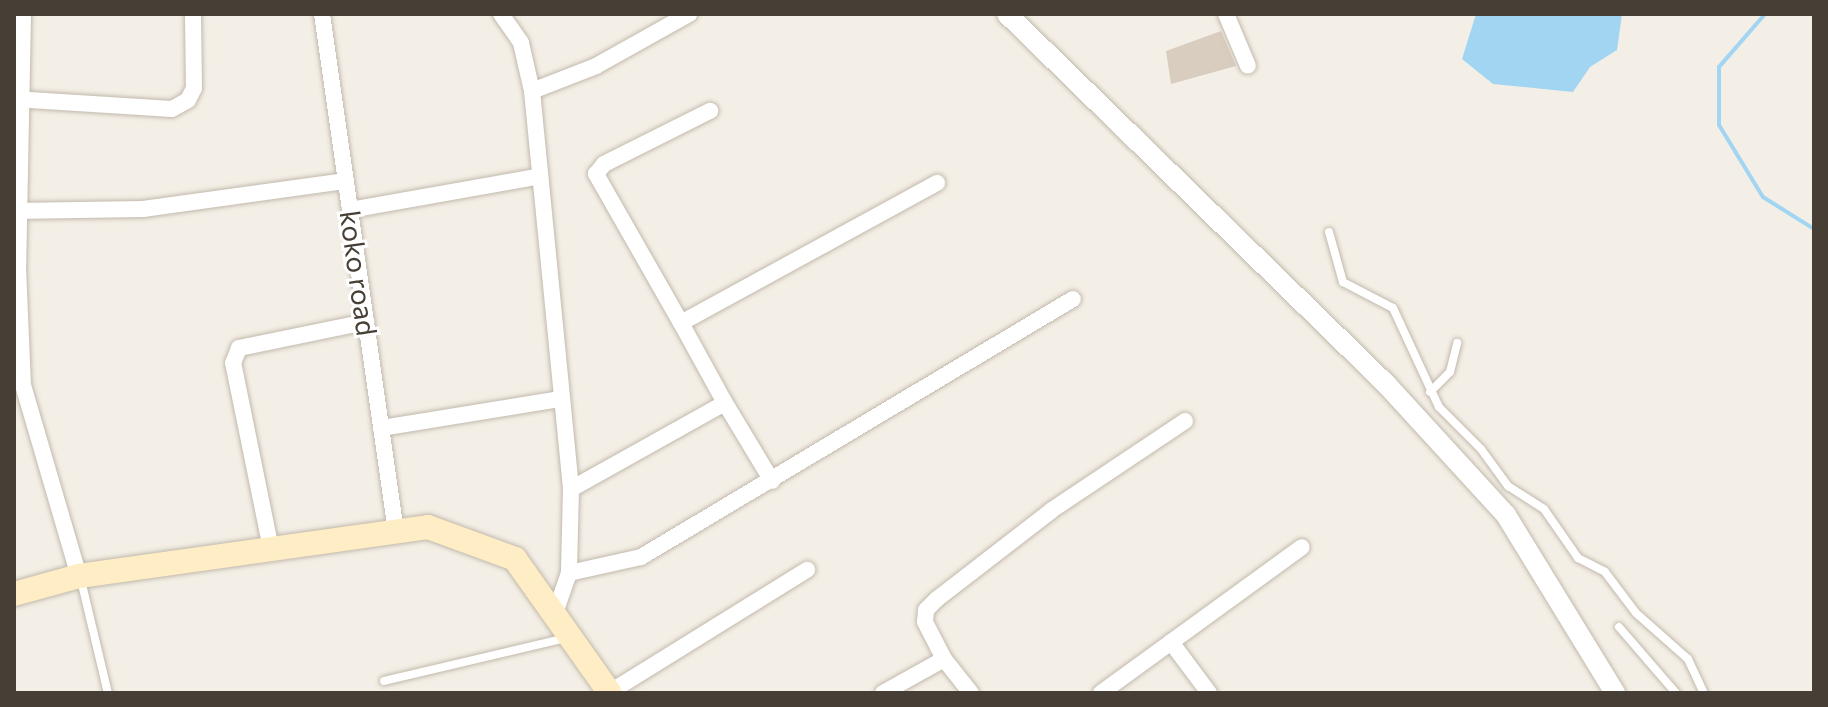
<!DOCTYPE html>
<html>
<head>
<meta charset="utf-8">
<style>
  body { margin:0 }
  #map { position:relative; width:1828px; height:707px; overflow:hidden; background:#f4efe6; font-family:Commissioner,sans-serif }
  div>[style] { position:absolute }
  .water>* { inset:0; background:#a1d5f2 }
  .stream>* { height:4px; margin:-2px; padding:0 2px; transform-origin:2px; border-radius:2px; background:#a1d5f2 }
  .building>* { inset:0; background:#d9cdbf }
  .roads { filter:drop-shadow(0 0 2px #c2b9ac) drop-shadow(0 0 2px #c2b9ac) }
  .service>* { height:8px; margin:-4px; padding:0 4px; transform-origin:4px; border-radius:4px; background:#fff }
  .minor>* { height:16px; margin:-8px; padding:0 8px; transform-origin:8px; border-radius:8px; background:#fff }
  .tertiary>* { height:20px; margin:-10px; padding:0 10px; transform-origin:10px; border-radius:10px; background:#fff }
  .secondary>* { height:24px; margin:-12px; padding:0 12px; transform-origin:12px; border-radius:12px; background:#ffeec5 }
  span { translate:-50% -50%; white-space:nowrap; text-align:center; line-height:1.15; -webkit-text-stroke:6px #fff; paint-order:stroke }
  .street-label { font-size:28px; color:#473f35 }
  .frame { position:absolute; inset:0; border:16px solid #473f35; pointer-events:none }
</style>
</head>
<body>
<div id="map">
  <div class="water">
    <i style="clip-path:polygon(1476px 14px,1622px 14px,1617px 50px,1590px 67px,1573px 92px,1493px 84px,1462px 59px)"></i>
  </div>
  <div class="stream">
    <i style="left:1765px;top:14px;width:70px;rotate:131deg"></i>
    <i style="left:1719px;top:67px;width:58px;rotate:90deg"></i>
    <i style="left:1719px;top:125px;width:84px;rotate:58.6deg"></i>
    <i style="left:1763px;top:197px;width:60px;rotate:32.1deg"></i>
  </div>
  <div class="building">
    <i style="clip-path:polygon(1221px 31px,1236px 66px,1171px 84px,1166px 51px)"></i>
  </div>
  <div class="roads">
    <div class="service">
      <i style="left:1329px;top:232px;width:52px;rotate:74.4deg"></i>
      <i style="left:1343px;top:282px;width:56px;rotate:27.5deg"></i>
      <i style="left:1393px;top:308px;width:109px;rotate:65.1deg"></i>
      <i style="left:1439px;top:407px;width:59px;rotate:45deg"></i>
      <i style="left:1481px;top:449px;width:46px;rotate:53.9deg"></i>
      <i style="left:1508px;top:486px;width:43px;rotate:32.6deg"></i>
      <i style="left:1544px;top:509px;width:60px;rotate:55.2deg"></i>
      <i style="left:1578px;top:558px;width:30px;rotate:27deg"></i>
      <i style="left:1605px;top:572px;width:51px;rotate:52.9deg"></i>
      <i style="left:1636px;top:613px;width:69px;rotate:41.5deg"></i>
      <i style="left:1688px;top:659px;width:38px;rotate:65deg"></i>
      <i style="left:1430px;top:392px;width:28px;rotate:-45deg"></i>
      <i style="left:1450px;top:372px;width:30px;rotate:-76deg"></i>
      <i style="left:81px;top:580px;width:116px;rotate:76.6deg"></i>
      <i style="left:1619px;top:627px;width:87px;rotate:49.2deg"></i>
      <i style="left:384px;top:681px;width:187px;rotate:-13.3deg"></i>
    </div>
    <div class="minor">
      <i style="left:23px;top:14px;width:253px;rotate:91.1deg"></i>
      <i style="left:18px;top:267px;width:118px;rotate:87.6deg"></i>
      <i style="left:23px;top:385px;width:199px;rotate:73.7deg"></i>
      <i style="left:322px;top:14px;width:523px;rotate:81.87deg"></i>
      <i style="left:501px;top:14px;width:35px;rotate:55deg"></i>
      <i style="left:521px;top:43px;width:49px;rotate:77.1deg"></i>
      <i style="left:532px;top:91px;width:400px;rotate:84.4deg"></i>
      <i style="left:571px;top:489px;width:84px;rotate:91.4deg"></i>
      <i style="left:569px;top:573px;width:42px;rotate:109.3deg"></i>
      <i style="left:1226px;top:14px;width:56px;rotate:67.1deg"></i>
      <i style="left:532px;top:91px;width:69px;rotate:-21.3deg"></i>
      <i style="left:596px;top:66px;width:107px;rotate:-29.2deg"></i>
      <i style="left:14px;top:99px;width:158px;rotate:3.6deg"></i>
      <i style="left:172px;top:109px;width:18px;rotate:-29deg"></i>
      <i style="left:188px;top:100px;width:13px;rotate:-63deg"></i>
      <i style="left:194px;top:88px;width:74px;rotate:-90.8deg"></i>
      <i style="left:350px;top:210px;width:193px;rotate:-10.1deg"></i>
      <i style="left:14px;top:211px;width:129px;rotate:-0.9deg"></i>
      <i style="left:143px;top:209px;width:205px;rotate:-7.9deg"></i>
      <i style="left:681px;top:323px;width:172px;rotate:-119.7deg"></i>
      <i style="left:596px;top:174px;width:13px;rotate:-51deg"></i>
      <i style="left:604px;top:164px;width:119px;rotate:-26.6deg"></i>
      <i style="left:725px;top:403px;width:91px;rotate:58.9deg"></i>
      <i style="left:381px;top:428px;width:182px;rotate:-9.2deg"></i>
      <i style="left:571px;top:489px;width:176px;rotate:-29.2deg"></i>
      <i style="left:725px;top:403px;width:91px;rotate:-118.8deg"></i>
      <i style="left:681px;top:323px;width:292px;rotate:-28.7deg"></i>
      <i style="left:271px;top:549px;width:190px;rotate:-101.5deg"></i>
      <i style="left:233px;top:363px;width:16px;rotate:-68deg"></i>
      <i style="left:239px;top:348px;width:130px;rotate:-11.6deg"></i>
      <i style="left:569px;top:573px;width:74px;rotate:-12.5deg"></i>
      <i style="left:641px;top:557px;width:503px;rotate:-30.85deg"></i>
      <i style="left:1171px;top:642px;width:64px;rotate:53.3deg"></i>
      <i style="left:944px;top:659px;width:42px;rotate:-117.2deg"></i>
      <i style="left:925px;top:622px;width:12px;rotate:-85deg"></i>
      <i style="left:926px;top:610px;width:16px;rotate:-45deg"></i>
      <i style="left:937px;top:599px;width:145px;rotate:-37.7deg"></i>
      <i style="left:1052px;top:510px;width:160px;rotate:-33.8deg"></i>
      <i style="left:610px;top:692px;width:232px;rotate:-31.8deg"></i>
      <i style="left:883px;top:693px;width:70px;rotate:-29.1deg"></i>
      <i style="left:944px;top:659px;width:43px;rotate:51.5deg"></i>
      <i style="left:1101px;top:693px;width:248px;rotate:-36deg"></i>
    </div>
    <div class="tertiary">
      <i style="left:1007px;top:14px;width:531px;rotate:44.31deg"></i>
      <i style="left:1387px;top:385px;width:176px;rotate:47.5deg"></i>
      <i style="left:1506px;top:515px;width:209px;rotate:58.5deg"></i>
    </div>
    <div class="secondary">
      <i style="left:14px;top:594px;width:67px;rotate:-15.5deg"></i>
      <i style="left:79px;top:576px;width:352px;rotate:-8deg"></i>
      <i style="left:428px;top:527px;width:93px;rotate:20.2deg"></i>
      <i style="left:515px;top:559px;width:164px;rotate:54.7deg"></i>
    </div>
  </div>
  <div class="street-label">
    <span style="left:359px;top:273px;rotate:82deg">koko road</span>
  </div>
  <div class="frame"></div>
</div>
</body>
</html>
